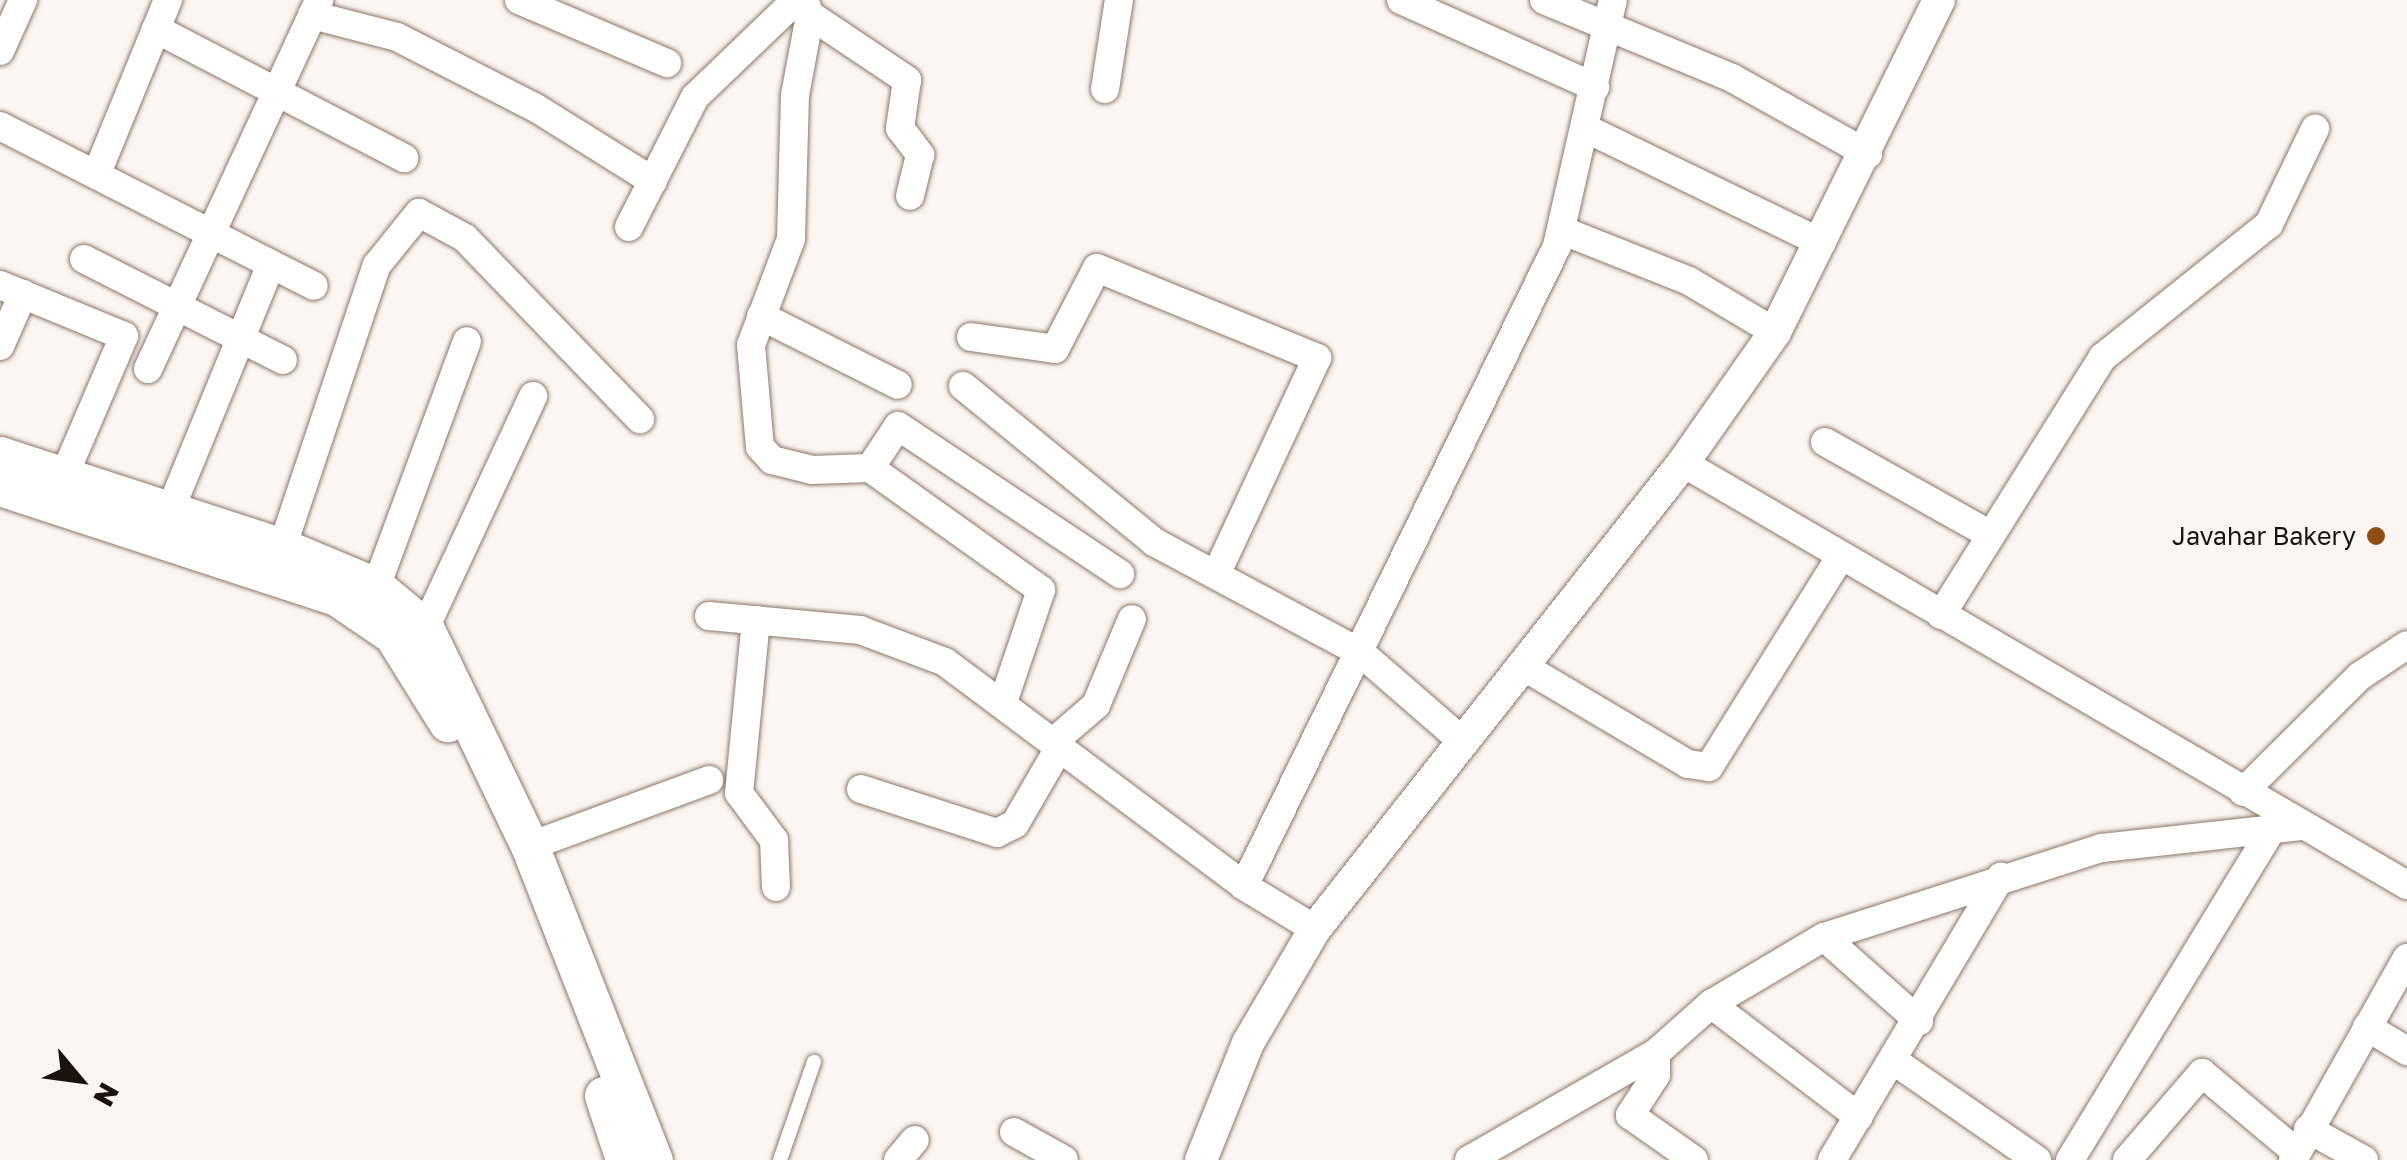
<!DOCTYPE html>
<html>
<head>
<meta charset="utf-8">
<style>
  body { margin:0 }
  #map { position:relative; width:2407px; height:1160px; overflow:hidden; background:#fbf6f2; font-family:"Golos Text",sans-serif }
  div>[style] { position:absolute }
  .roads { filter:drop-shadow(0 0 2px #8d7666) drop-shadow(0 0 2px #8d7666) }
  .service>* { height:14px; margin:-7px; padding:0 7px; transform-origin:7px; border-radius:7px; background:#fff }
  .minor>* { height:28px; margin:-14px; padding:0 14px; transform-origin:14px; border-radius:14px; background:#fff }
  .tertiary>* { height:32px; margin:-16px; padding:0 16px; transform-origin:16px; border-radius:16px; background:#fff }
  .secondary>* { height:38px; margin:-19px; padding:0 19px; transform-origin:19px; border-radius:19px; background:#fff }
  .dots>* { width:28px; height:28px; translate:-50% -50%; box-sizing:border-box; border:5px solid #fbf6f2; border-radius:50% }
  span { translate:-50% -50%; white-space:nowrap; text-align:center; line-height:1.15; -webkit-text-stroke:10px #fbf6f2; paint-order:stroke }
  .poi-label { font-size:25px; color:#1a120b }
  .right { translate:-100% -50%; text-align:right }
  .north { position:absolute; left:30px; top:1030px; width:100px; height:100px; -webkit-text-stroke:8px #fbf6f2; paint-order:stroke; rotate:119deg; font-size:28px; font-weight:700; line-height:40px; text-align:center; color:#1a120b }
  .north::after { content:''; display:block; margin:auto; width:35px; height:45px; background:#1a120b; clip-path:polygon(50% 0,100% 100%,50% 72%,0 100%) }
</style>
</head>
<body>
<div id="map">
  <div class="roads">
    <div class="service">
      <i style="left:780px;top:1160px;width:104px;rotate:-70.9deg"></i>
    </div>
    <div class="minor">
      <i style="left:519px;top:0;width:161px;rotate:23.1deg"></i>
      <i style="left:804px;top:0;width:16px;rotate:68deg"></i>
      <i style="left:810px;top:15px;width:81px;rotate:100.6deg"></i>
      <i style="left:795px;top:95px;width:144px;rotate:91.6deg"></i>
      <i style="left:791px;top:239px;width:113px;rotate:110.7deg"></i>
      <i style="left:751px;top:345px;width:102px;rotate:85deg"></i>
      <i style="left:760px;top:447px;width:18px;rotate:47deg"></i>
      <i style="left:772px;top:460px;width:41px;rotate:14deg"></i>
      <i style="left:812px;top:470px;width:58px;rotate:-2deg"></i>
      <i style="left:870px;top:468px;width:210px;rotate:35.5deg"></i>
      <i style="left:1041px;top:590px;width:118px;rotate:108.7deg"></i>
      <i style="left:1401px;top:0;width:213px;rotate:24.2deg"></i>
      <i style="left:1544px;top:0;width:204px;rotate:22.5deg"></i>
      <i style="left:1732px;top:78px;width:156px;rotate:29.2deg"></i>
      <i style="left:312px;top:15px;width:88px;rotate:14.5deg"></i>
      <i style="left:397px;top:37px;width:156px;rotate:27.1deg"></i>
      <i style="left:536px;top:108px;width:138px;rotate:32deg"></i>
      <i style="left:810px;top:15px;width:117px;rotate:33.8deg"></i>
      <i style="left:907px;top:80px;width:49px;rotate:98.3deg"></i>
      <i style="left:900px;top:128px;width:34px;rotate:53deg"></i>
      <i style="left:920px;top:155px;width:42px;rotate:103.7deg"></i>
      <i style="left:156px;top:29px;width:280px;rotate:27.5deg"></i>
      <i style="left:0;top:51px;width:56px;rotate:-65.7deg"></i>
      <i style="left:1105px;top:89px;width:90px;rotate:-81.1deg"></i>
      <i style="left:0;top:126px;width:352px;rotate:27deg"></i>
      <i style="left:1585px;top:128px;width:263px;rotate:25.9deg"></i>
      <i style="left:97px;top:173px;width:187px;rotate:-67.7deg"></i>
      <i style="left:629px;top:227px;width:146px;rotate:-63.1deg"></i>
      <i style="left:695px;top:97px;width:140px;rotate:-43.8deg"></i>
      <i style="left:1561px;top:230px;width:138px;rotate:21.7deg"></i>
      <i style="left:1689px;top:281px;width:100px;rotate:30.7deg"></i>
      <i style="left:84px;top:259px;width:223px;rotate:26.9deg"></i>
      <i style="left:0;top:285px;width:134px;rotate:22.4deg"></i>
      <i style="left:124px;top:336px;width:155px;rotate:113.2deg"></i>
      <i style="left:761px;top:316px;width:153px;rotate:26.7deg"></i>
      <i style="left:971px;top:337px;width:85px;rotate:8.1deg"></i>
      <i style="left:1055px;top:349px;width:91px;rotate:-62.6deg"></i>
      <i style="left:1097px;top:268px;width:238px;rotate:22.2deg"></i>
      <i style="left:1317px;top:358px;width:239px;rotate:115deg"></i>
      <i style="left:0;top:346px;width:57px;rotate:-66.1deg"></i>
      <i style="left:148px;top:369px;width:407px;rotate:-65.1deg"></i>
      <i style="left:963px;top:386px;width:247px;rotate:39.2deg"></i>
      <i style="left:1154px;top:542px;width:235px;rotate:28.2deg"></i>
      <i style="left:1361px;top:653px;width:133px;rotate:41deg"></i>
      <i style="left:1825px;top:442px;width:190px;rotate:29.3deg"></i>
      <i style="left:1683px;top:463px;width:838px;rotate:30.24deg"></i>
      <i style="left:870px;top:468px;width:50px;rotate:-56.3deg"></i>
      <i style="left:898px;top:426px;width:267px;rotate:33.7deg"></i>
      <i style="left:169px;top:513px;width:269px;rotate:-67.7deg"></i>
      <i style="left:276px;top:566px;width:317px;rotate:-71.5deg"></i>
      <i style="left:377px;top:265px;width:67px;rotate:-51.1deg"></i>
      <i style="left:419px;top:213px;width:52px;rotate:28.5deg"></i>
      <i style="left:465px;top:238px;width:252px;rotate:46deg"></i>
      <i style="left:376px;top:587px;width:262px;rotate:-69.7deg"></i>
      <i style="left:1941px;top:615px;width:305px;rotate:-57.9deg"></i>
      <i style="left:2103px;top:357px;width:213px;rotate:-38.7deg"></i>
      <i style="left:2269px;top:224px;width:106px;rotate:-64.2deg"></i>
      <i style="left:709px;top:616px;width:152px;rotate:5.3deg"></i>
      <i style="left:860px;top:630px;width:91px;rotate:20.6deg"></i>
      <i style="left:945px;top:662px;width:374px;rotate:36.8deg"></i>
      <i style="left:1244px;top:886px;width:83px;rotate:31.2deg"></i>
      <i style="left:756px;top:620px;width:174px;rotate:95.6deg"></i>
      <i style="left:739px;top:793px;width:59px;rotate:53.3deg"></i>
      <i style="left:774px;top:840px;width:47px;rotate:87.6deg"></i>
      <i style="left:425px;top:628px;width:256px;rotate:-65deg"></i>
      <i style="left:1521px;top:665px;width:194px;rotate:30.7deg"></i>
      <i style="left:1688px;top:764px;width:21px;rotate:8deg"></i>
      <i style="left:1709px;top:767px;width:249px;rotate:-58deg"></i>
      <i style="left:1052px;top:743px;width:58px;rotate:-40.8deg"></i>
      <i style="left:1096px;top:705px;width:93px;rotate:-67.3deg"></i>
      <i style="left:861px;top:789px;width:143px;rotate:17.9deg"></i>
      <i style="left:997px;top:833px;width:20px;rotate:-27deg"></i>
      <i style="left:1015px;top:824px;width:88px;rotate:-59.9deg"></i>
      <i style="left:2243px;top:792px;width:165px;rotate:-44.8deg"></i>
      <i style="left:2360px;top:676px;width:56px;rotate:-33.4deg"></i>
      <i style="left:530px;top:846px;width:191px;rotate:-20.2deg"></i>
      <i style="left:1244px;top:886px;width:712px;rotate:-63.94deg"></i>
      <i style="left:1557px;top:246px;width:252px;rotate:-77.2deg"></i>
      <i style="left:1824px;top:937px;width:127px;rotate:41.5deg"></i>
      <i style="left:1711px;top:1004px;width:186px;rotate:37.4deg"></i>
      <i style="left:2367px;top:1027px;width:47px;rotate:31deg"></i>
      <i style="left:1656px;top:1053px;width:22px;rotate:90deg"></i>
      <i style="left:1656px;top:1075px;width:48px;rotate:123deg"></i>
      <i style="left:1630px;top:1115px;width:78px;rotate:35.1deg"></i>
      <i style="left:1894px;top:1061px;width:174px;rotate:34.7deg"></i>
      <i style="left:2308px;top:1129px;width:64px;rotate:29deg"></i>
      <i style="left:1014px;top:1132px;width:57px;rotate:29.2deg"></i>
      <i style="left:898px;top:1160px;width:26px;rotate:-50deg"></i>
      <i style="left:1469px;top:1160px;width:215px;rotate:-29.8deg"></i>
      <i style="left:1656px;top:1053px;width:74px;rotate:-41.7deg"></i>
      <i style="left:1711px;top:1004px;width:131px;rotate:-30.7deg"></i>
      <i style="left:1824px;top:937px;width:292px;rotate:-17.8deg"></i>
      <i style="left:2102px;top:848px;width:200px;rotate:-6.3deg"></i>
      <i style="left:1832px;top:1160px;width:330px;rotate:-59.2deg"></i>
      <i style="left:2070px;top:1160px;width:388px;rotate:-58.6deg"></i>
      <i style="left:2127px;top:1160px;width:115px;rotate:-49.2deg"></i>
      <i style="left:2202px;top:1073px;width:123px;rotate:40deg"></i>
      <i style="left:2293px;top:1160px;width:232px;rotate:-60.6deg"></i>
    </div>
    <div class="tertiary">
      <i style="left:1201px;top:1160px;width:126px;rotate:-68.1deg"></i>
      <i style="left:1248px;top:1043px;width:132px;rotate:-59.6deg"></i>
      <i style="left:1315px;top:929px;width:594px;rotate:-51.7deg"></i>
      <i style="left:1683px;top:463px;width:160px;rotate:-54.9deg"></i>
      <i style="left:1775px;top:332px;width:370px;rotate:-63.7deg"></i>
    </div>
    <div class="secondary">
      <i style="left:0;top:456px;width:298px;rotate:18deg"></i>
      <i style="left:283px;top:548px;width:101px;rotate:22.8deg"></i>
      <i style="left:376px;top:587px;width:64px;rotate:39.9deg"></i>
      <i style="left:425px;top:628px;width:242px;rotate:64.3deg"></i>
      <i style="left:530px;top:846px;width:338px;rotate:68.5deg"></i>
      <i style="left:0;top:487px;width:354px;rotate:18.1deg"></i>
      <i style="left:337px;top:597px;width:68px;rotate:34.2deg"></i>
      <i style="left:393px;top:635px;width:104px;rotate:58deg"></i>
      <i style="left:604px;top:1096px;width:67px;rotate:71.8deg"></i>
    </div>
  </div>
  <div class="dots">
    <i style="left:2376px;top:536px;background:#8d4e14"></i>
  </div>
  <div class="poi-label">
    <span class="right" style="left:2356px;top:536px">Javahar Bakery</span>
  </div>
  <div class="north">N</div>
</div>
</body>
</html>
